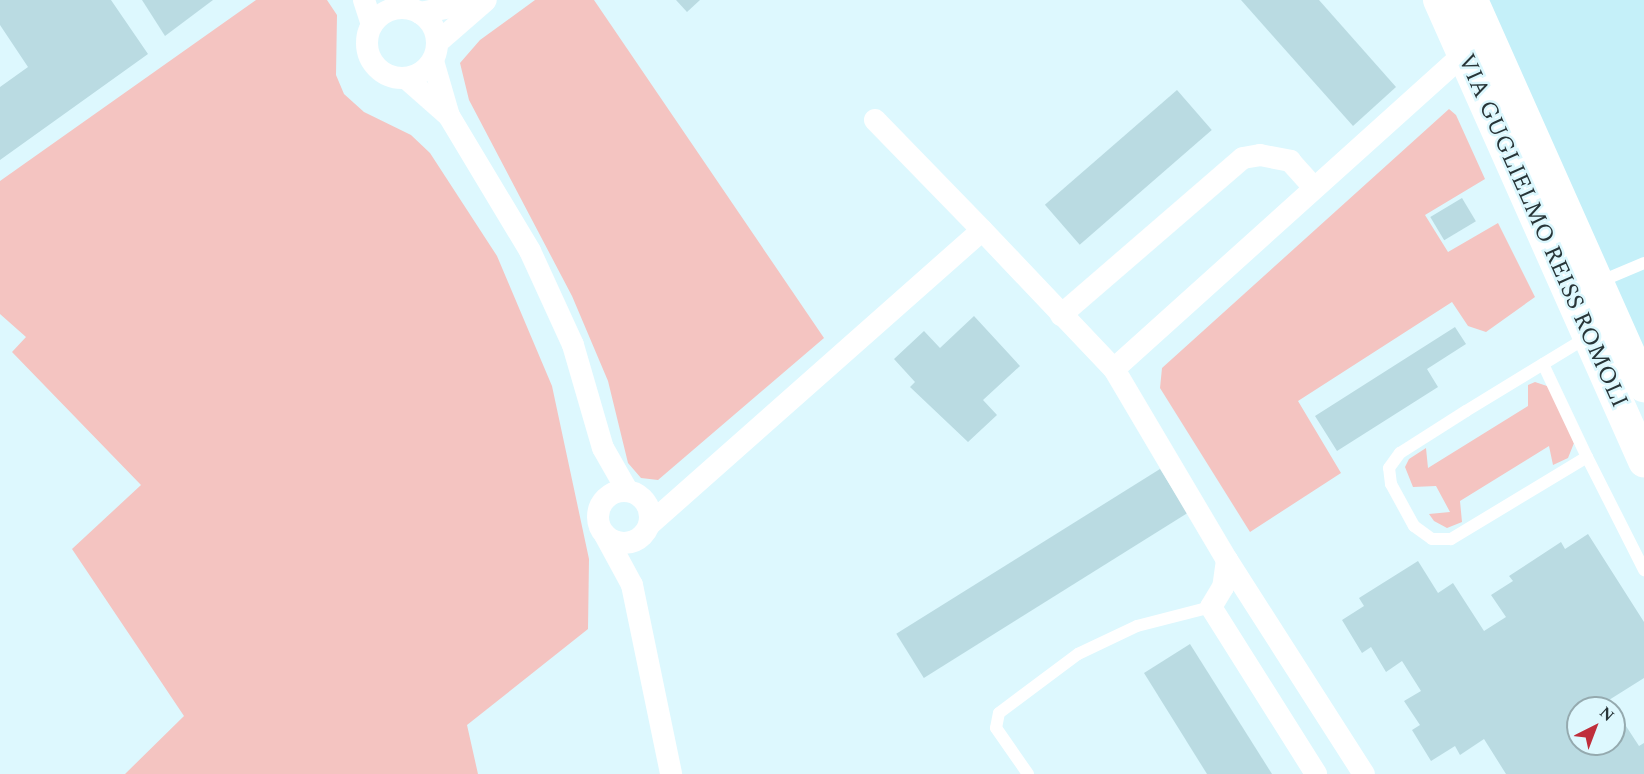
<!DOCTYPE html>
<html>
<head>
<meta charset="utf-8">
<style>
  body { margin:0 }
  #map { position:relative; width:1644px; height:774px; overflow:hidden; background:#ddf8fe; font-family:Spectral,serif }
  div>[style] { position:absolute }
  .built>* { inset:0; background:#c5f0f9 }
  .green>* { inset:0; background:#f4c4c1 }
  .building>* { inset:0; background:#badbe2; transform-origin:0 0 }
  .service>* { height:12px; margin:-6px; padding:0 6px; transform-origin:6px; border-radius:6px; background:#fff }
  .minor>* { height:22px; margin:-11px; padding:0 11px; transform-origin:11px; border-radius:11px; background:#fff }
  .minor>.ring { margin:-11px; padding:0; box-sizing:content-box; background:none; border:22px solid #fff; border-radius:50% }
  .secondary>* { height:32px; margin:-16px; padding:0 16px; transform-origin:16px; border-radius:16px; background:#fff }
  span { translate:-50% -50%; white-space:nowrap; text-align:center; line-height:1.15; -webkit-text-stroke:5px #ddf8fe; paint-order:stroke }
  .street-label { font-size:24px; color:#283538 }
  .north { position:absolute; left:1566px; top:696px; width:60px; height:60px; box-sizing:border-box; background:#ddf8fe; border:2px solid #95aaaf; border-radius:50%; rotate:42deg; font-size:16px; font-weight:700; line-height:24px; text-align:center; color:#283538 }
  .north::after { content:''; display:block; margin:auto; width:21px; height:27px; background:#bf2e3b; clip-path:polygon(50% 0,100% 100%,50% 72%,0 100%) }
</style>
</head>
<body>
<div id="map">
  <div class="built">
    <i style="clip-path:polygon(1483px 0,1644px 0,1644px 352px)"></i>
  </div>
  <div class="green">
    <i style="clip-path:polygon(256px 0,327px 0,337px 15px,336px 75px,344px 94px,364px 112px,411px 135px,430px 153px,497px 256px,552px 386px,589px 559px,588px 629px,467px 725px,478px 774px,125px 774px,184px 716px,72px 549px,141px 485px,12px 352px,26px 337px,0 314px,0 181px)"></i>
    <i style="clip-path:polygon(535px 0,594px 0,824px 338px,658px 480px,641px 478px,628px 463px,608px 381px,572px 296px,469px 100px,460px 63px,480px 40px)"></i>
    <i style="clip-path:polygon(1449px 109px,1456px 115px,1485px 179px,1425px 215px,1448px 252px,1498px 223px,1535px 297px,1486px 332px,1468px 326px,1452px 302px,1298px 401px,1341px 473px,1250px 532px,1160px 388px,1162px 368px)"></i>
    <i style="clip-path:polygon(1535px 382px,1550px 387px,1574px 443px,1568px 458px,1553px 465px,1549px 446px,1460px 501px,1462px 522px,1447px 528px,1434px 521px,1429px 514px,1450px 512px,1436px 486px,1413px 487px,1405px 467px,1409px 459px,1426px 448px,1428px 468px,1528px 406px,1528px 385px)"></i>
  </div>
  <div class="building">
    <i style="clip-path:polygon(0 0,111px 0,148px 54px,0 160px,0 87px,28px 67px,0 25px)"></i>
    <i style="clip-path:polygon(142px 0,213px 0,165px 36px)"></i>
    <i style="clip-path:polygon(676px 0,700px 0,687px 12px)"></i>
    <i style="clip-path:polygon(1241px 0,1319px 0,1396px 87px,1353px 126px)"></i>
    <i style="left:1177px;top:90px;width:53px;height:175px;rotate:49deg"></i>
    <i style="left:1462px;top:198px;width:27px;height:37px;rotate:59deg"></i>
    <i style="clip-path:polygon(974px 316px,1020px 366px,983px 400px,997px 415px,968px 442px,910px 387px,915px 382px,894px 359px,924px 331px,940px 348px)"></i>
    <i style="clip-path:polygon(1455px 327px,1466px 344px,1427px 369px,1438px 387px,1337px 451px,1315px 416px)"></i>
    <i style="left:1160px;top:469px;width:52px;height:311px;rotate:58deg"></i>
    <i style="clip-path:polygon(evenodd,1588px 534px,1644px 622px,1644px 678px,1609px 700px,1639px 746px,1644px 743px,1644px 774px,1506px 774px,1484px 739px,1460px 755px,1455px 746px,1431px 761px,1412px 730px,1420px 725px,1404px 701px,1421px 691px,1402px 661px,1386px 672px,1371px 647px,1362px 653px,1342px 620px,1364px 606px,1359px 598px,1418px 561px,1438px 593px,1453px 583px,1484px 631px,1506px 617px,1491px 595px,1513px 581px,1509px 576px,1561px 542px,1565px 549px,1588px 534px,1578px 708px,1614px 708px,1614px 744px,1578px 744px,1578px 708px)"></i>
    <i style="clip-path:polygon(1190px 644px,1272px 774px,1207px 774px,1144px 673px)"></i>
  </div>
  <div class="service">
    <i style="left:1599px;top:282px;width:49px;rotate:-22.9deg"></i>
    <i style="left:1543px;top:364px;width:103px;rotate:64.7deg"></i>
    <i style="left:1587px;top:457px;width:159px;rotate:148.9deg"></i>
    <i style="left:1451px;top:539px;width:19px;rotate:180deg"></i>
    <i style="left:1432px;top:539px;width:22px;rotate:-144deg"></i>
    <i style="left:1414px;top:526px;width:48px;rotate:-118.7deg"></i>
    <i style="left:1391px;top:484px;width:16px;rotate:-97deg"></i>
    <i style="left:1389px;top:468px;width:19px;rotate:-54deg"></i>
    <i style="left:1400px;top:453px;width:78px;rotate:-32.5deg"></i>
    <i style="left:1466px;top:411px;width:142px;rotate:-31.4deg"></i>
    <i style="left:1587px;top:457px;width:127px;rotate:63.2deg"></i>
    <i style="left:1028px;top:774px;width:56px;rotate:-124.8deg"></i>
    <i style="left:996px;top:728px;width:15px;rotate:-79deg"></i>
    <i style="left:999px;top:713px;width:99px;rotate:-36.8deg"></i>
    <i style="left:1078px;top:654px;width:65px;rotate:-25.4deg"></i>
    <i style="left:1137px;top:626px;width:76px;rotate:-14.4deg"></i>
  </div>
  <div class="minor">
    <i style="left:364px;top:0;width:26px;rotate:72deg"></i>
    <i class="ring" style="left:367px;top:8px;width:48px;height:48px"></i>
    <i style="left:420px;top:13px;width:67px;rotate:-11.1deg"></i>
    <i style="left:438px;top:42px;width:61px;rotate:-41deg"></i>
    <i style="left:433px;top:61px;width:57px;rotate:73.8deg"></i>
    <i style="left:449px;top:116px;width:157px;rotate:59deg"></i>
    <i style="left:530px;top:251px;width:103px;rotate:65.4deg"></i>
    <i style="left:573px;top:345px;width:107px;rotate:73.8deg"></i>
    <i style="left:603px;top:448px;width:48px;rotate:60.3deg"></i>
    <i style="left:407px;top:79px;width:56px;rotate:41.4deg"></i>
    <i style="left:875px;top:120px;width:153px;rotate:45.8deg"></i>
    <i style="left:1061px;top:315px;width:240px;rotate:-40.8deg"></i>
    <i style="left:1243px;top:158px;width:17px;rotate:-10deg"></i>
    <i style="left:1260px;top:155px;width:31px;rotate:11deg"></i>
    <i style="left:1290px;top:161px;width:36px;rotate:48deg"></i>
    <i style="left:1114px;top:369px;width:482px;rotate:-42deg"></i>
    <i class="ring" style="left:598px;top:491px;width:30px;height:30px"></i>
    <i style="left:650px;top:524px;width:443px;rotate:-41.5deg"></i>
    <i style="left:982px;top:230px;width:192px;rotate:46.5deg"></i>
    <i style="left:1114px;top:369px;width:222px;rotate:59.4deg"></i>
    <i style="left:1227px;top:560px;width:254px;rotate:57.4deg"></i>
    <i style="left:605px;top:535px;width:57px;rotate:61.6deg"></i>
    <i style="left:632px;top:585px;width:193px;rotate:78.3deg"></i>
    <i style="left:1227px;top:560px;width:27px;rotate:98deg"></i>
    <i style="left:1223px;top:587px;width:23px;rotate:121deg"></i>
    <i style="left:1211px;top:607px;width:197px;rotate:57.8deg"></i>
  </div>
  <div class="secondary">
    <i style="left:1439px;top:0;width:505px;rotate:66.03deg"></i>
    <i style="left:1472px;top:0;width:423px;rotate:66deg"></i>
  </div>
  <div class="street-label">
    <span style="left:1542px;top:231px;rotate:66deg">VIA GUGLIELMO REISS ROMOLI</span>
  </div>
  <div class="north">N</div>
</div>
</body>
</html>
